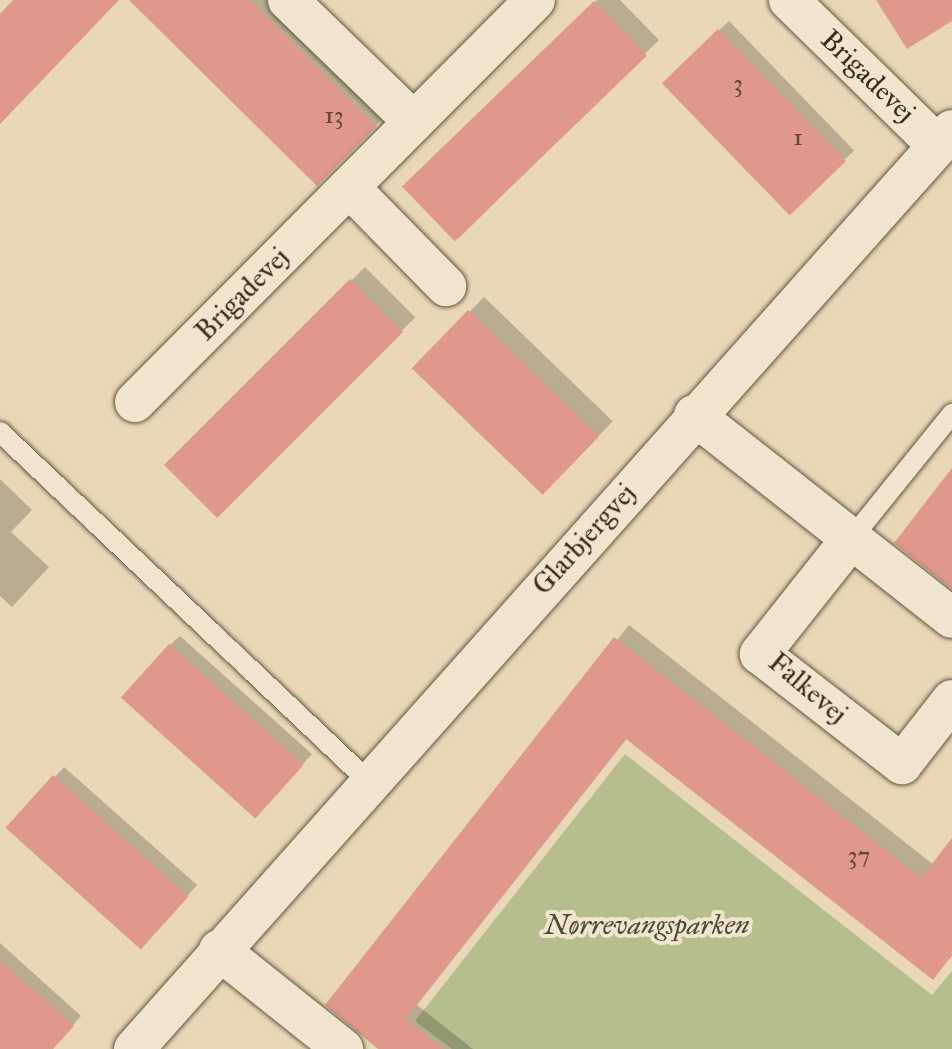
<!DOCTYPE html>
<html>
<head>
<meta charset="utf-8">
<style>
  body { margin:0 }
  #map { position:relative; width:952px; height:1049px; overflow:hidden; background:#e9d7b7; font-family:"IM FELL Great Primer",serif }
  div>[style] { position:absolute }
  .green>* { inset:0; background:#b7be8e }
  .shadow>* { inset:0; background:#0003; transform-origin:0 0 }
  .building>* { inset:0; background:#e0988c; transform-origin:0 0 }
  .roads { filter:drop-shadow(0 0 2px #645744) drop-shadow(0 0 2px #645744) }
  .service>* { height:20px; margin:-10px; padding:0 10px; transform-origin:10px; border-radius:10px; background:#f1e5d0 }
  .minor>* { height:40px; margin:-20px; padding:0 20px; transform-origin:20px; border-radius:20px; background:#f1e5d0 }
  span { translate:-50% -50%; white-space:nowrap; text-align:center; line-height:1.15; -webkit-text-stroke:8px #f1e5d0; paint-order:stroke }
  .number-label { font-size:24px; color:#624739 }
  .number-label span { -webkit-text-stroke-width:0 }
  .street-label { font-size:28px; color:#382c1d }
  .park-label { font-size:28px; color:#514934; font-style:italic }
</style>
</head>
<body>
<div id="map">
  <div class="green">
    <i style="clip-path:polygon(625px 754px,932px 995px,952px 971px,952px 1049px,452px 1049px,415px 1021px)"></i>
  </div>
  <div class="shadow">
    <i style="clip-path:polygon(160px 0,276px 0,389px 112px,317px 184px)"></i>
    <i style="clip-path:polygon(597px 0,620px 0,659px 40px,458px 239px,407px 188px)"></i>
    <i style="left:729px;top:21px;width:180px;height:90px;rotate:46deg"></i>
    <i style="left:365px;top:267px;width:71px;height:280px;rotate:45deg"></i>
    <i style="left:484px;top:297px;width:179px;height:99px;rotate:44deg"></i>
    <i style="clip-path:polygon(0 479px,32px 510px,11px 532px,49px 567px,12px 607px,0 596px)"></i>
    <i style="clip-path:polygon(629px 625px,934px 865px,952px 841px,952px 956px,932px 977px,628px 737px,417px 1005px,473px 1049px,385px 1049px,328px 1005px)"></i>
    <i style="clip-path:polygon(180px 636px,312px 754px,266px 806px,170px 645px)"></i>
    <i style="clip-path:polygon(64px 767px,197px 885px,151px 937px,9px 828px)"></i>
    <i style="clip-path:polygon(0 943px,81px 1016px,52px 1049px,0 1049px)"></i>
  </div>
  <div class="building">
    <i style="clip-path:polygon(13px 0,119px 0,0 124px,0 14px)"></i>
    <i style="clip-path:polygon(129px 0,249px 0,376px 127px,317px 186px)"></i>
    <i style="clip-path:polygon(876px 0,952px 0,952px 21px,907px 49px)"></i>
    <i style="left:594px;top:1px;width:76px;height:267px;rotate:46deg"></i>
    <i style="left:718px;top:29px;width:184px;height:78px;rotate:46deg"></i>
    <i style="left:350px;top:279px;width:75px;height:263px;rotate:45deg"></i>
    <i style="left:468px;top:310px;width:182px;height:81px;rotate:44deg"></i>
    <i style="clip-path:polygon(952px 468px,952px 589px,894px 543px)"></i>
    <i style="clip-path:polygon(614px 637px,921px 878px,952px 838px,952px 955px,933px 980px,626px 739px,405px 1019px,443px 1049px,378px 1049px,325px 1005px)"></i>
    <i style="left:169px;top:644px;width:181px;height:72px;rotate:42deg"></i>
    <i style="left:53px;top:775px;width:182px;height:71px;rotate:42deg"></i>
    <i style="clip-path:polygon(0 961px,74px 1026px,53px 1049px,0 1049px)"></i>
  </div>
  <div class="roads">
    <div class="service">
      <i style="left:0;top:432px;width:507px;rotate:43.48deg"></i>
      <i style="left:851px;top:539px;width:161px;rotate:-51.1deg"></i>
    </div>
    <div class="minor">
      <i style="left:288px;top:0;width:175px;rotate:44.1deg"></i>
      <i style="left:789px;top:0;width:206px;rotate:44.4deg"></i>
      <i style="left:349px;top:187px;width:139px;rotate:45.6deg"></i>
      <i style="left:135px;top:402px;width:567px;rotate:-45.14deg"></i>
      <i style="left:694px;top:415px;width:328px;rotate:38.2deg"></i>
      <i style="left:851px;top:539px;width:147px;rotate:128.4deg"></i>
      <i style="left:760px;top:654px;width:180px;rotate:37.8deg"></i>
      <i style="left:902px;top:764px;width:81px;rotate:-52deg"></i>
      <i style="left:219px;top:950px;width:159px;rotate:38.6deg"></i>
      <i style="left:134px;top:1049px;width:1230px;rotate:-48.33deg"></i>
    </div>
  </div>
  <div class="number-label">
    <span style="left:738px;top:84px">3</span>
    <span style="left:334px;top:116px">13</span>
    <span style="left:798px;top:138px">1</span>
    <span style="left:859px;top:856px">37</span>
  </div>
  <div class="street-label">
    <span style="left:868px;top:76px;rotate:44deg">Brigadevej</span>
    <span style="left:242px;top:294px;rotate:-45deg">Brigadevej</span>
    <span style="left:584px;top:539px;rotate:-48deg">Glarbjergvej</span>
    <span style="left:808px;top:688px;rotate:40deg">Falkevej</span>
  </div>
  <div class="park-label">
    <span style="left:647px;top:925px">Nørrevangsparken</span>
  </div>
</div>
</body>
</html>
